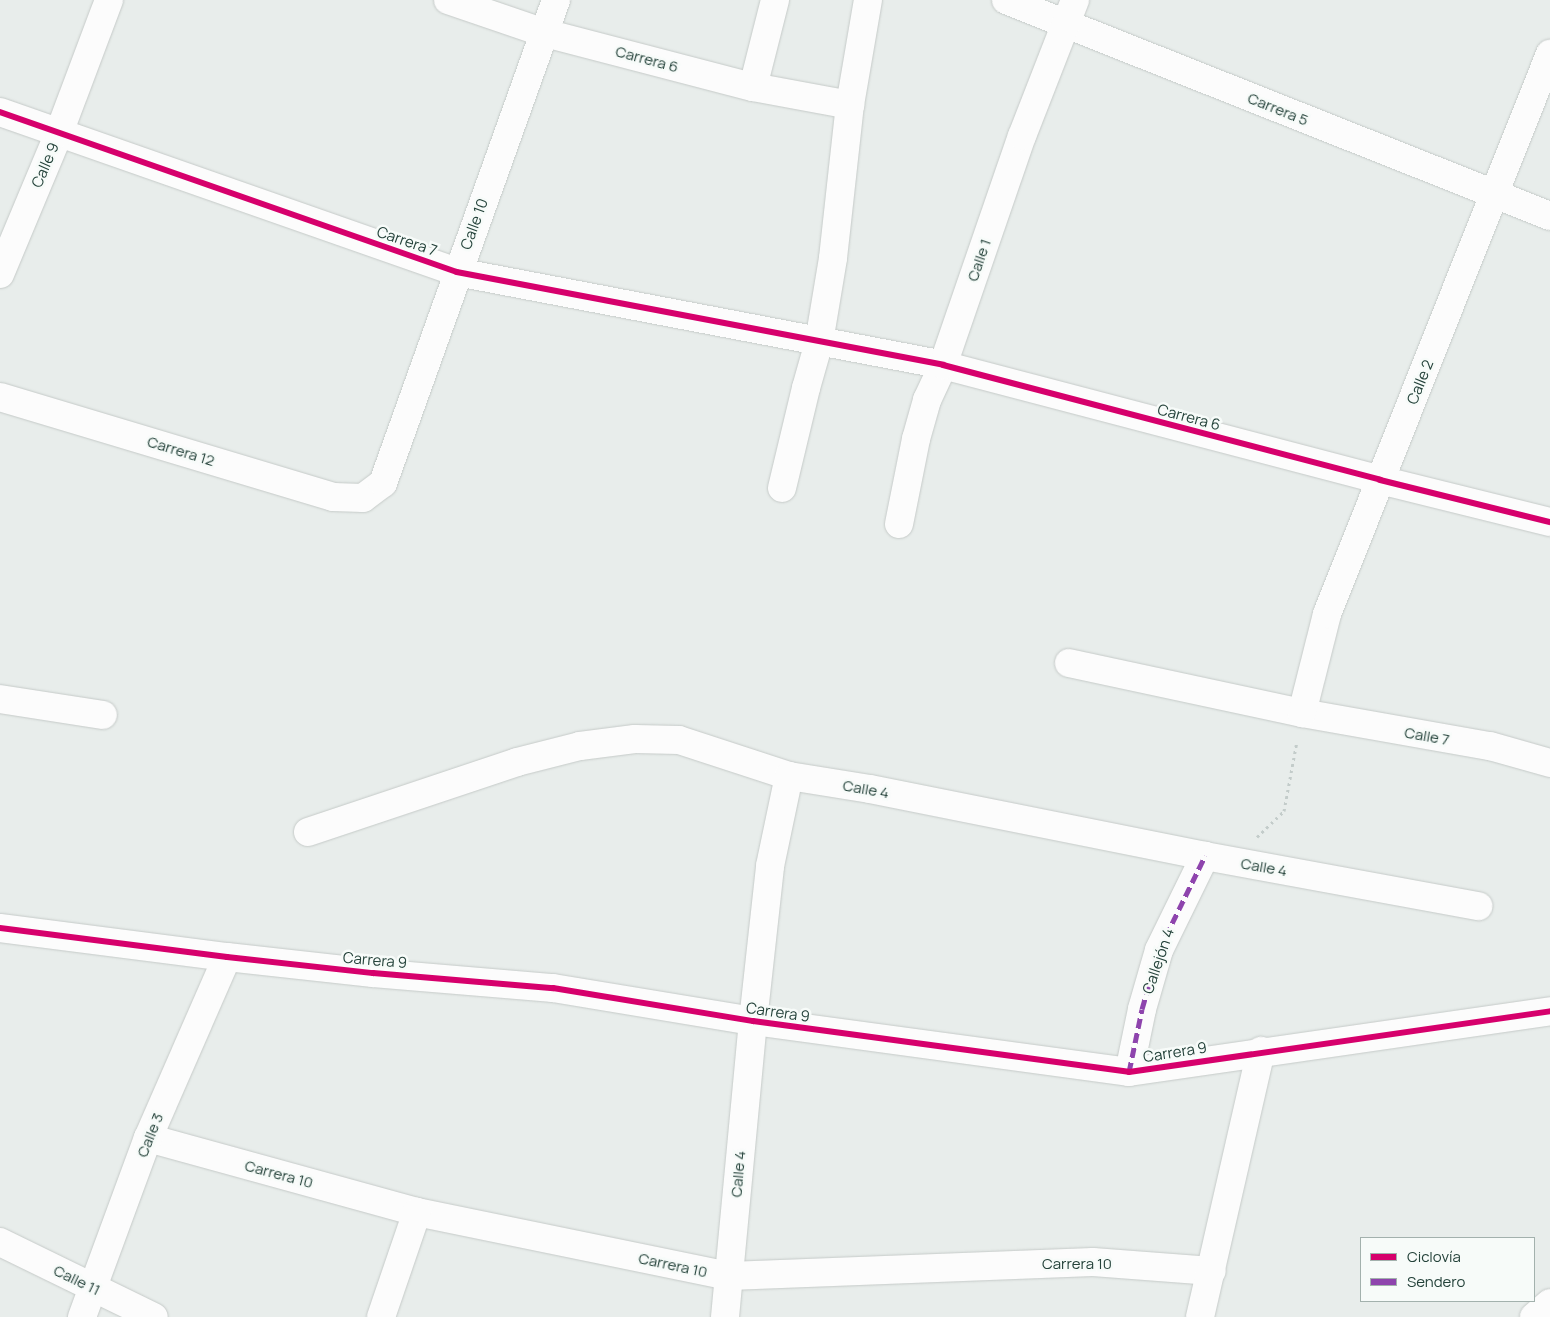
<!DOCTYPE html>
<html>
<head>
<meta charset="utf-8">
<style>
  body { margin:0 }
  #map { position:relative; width:1550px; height:1317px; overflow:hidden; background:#e8edeb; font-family:Manrope,sans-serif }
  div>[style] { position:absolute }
  .path>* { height:3px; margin-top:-1.5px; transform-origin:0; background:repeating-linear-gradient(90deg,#c3ccca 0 2.5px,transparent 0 6.5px) }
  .roads { filter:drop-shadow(0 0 1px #c5cac8) drop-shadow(0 0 1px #c5cac8) }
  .minor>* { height:28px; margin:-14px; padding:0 14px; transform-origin:14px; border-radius:14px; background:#fcfcfc }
  .quiet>* { height:5px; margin-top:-2.5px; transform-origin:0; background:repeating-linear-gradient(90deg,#8e44ad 0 10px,transparent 0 15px) }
  .cycleway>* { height:6px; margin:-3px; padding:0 3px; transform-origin:3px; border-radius:3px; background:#d6006c }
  span { translate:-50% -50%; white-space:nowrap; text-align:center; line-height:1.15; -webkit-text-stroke:5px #f7fbf9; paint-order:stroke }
  .street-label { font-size:15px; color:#24423a }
  .legend { position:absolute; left:1360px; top:1237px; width:175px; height:65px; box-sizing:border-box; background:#f7fbf9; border:1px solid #a3b1ad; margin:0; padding:6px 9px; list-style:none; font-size:15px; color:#24423a }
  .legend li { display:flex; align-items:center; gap:10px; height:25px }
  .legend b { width:25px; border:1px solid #a3b1ad }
</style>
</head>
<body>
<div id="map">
  <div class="path">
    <i style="left:1257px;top:837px;width:37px;rotate:-44deg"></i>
    <i style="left:1284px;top:811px;width:71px;rotate:-79.5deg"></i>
  </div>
  <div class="roads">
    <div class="minor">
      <i style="left:448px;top:0;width:102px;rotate:18.8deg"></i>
      <i style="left:545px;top:33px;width:215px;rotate:14.6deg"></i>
      <i style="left:753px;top:87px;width:99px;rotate:10.5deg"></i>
      <i style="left:1006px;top:0;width:585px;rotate:21.66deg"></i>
      <i style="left:753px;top:87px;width:90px;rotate:-75.8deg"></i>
      <i style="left:0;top:112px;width:484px;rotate:19.3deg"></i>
      <i style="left:457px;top:272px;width:495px;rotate:10.8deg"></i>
      <i style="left:943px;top:365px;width:452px;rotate:14.7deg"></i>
      <i style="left:1380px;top:480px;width:175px;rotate:13.9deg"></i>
      <i style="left:0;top:274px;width:153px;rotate:-67.3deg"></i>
      <i style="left:59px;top:133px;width:142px;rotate:-69.4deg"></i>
      <i style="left:0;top:397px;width:348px;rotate:16.7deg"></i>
      <i style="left:333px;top:497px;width:30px;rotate:2deg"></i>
      <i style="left:363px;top:498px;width:25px;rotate:-37deg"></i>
      <i style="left:383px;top:483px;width:513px;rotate:-70.29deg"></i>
      <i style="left:782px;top:488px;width:103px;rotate:-76.5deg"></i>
      <i style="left:806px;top:388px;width:48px;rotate:-74.2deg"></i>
      <i style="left:819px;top:342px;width:85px;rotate:-80.5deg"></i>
      <i style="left:833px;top:258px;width:154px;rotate:-83.7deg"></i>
      <i style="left:850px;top:105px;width:107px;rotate:-80.3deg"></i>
      <i style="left:899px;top:524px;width:87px;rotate:-78.7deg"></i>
      <i style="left:916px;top:439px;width:41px;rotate:-74.2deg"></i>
      <i style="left:927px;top:400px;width:38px;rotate:-65deg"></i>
      <i style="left:943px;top:365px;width:242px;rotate:-71deg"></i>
      <i style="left:1022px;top:136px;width:146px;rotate:-68.7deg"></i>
      <i style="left:1069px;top:663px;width:238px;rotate:12.1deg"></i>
      <i style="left:1302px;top:713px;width:191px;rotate:10deg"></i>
      <i style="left:1490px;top:746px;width:62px;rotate:15.8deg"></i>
      <i style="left:0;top:699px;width:104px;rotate:8.8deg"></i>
      <i style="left:1302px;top:713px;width:102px;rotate:-75.8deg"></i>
      <i style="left:1327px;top:614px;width:603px;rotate:-68.29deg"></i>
      <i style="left:308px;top:832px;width:220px;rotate:-18.5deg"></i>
      <i style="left:517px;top:762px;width:65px;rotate:-14.3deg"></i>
      <i style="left:580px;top:746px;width:55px;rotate:-7.3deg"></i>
      <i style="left:635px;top:739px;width:44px;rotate:1.3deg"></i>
      <i style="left:679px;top:740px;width:116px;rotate:18.1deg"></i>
      <i style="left:0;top:928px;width:229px;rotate:7.3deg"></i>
      <i style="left:227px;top:957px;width:147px;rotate:6.3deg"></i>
      <i style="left:373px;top:973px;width:181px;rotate:4.8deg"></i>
      <i style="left:553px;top:988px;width:203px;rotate:9.4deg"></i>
      <i style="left:753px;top:1021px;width:379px;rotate:7.7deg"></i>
      <i style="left:1129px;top:1072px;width:425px;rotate:-8.2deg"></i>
      <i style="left:1129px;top:1072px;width:64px;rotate:-78.3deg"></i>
      <i style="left:1142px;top:1009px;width:61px;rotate:-73.9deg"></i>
      <i style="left:1159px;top:950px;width:105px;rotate:-63.9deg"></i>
      <i style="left:148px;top:1138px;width:279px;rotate:15.4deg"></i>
      <i style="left:417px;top:1212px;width:318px;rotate:11.6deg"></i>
      <i style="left:729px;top:1276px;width:364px;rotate:-2.2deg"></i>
      <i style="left:1093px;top:1262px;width:119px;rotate:4.3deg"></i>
      <i style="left:0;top:1242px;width:171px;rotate:26deg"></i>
      <i style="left:82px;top:1317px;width:191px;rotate:-69.8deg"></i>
      <i style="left:148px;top:1138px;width:197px;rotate:-66.4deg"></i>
      <i style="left:381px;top:1317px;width:111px;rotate:-71.1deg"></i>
      <i style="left:725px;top:1317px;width:297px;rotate:-84.6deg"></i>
      <i style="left:753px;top:1021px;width:156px;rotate:-83.7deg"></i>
      <i style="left:770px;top:866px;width:92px;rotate:-78.1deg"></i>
      <i style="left:789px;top:776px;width:82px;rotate:9.1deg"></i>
      <i style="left:870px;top:789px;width:342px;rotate:11.3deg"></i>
      <i style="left:1205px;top:856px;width:278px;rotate:10.4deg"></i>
      <i style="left:1200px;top:1317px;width:273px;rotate:-77.1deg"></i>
      <i style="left:1534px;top:1317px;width:21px;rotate:-41deg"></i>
    </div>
  </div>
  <div class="quiet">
    <i style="left:1129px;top:1072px;width:64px;rotate:-78.3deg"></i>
    <i style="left:1142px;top:1009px;width:61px;rotate:-73.9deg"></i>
    <i style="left:1159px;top:950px;width:105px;rotate:-63.9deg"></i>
  </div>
  <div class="cycleway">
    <i style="left:0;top:112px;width:484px;rotate:19.3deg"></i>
    <i style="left:457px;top:272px;width:495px;rotate:10.8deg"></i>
    <i style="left:943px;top:365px;width:452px;rotate:14.7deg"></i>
    <i style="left:1380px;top:480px;width:175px;rotate:13.9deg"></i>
    <i style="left:0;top:928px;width:229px;rotate:7.3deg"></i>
    <i style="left:227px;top:957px;width:147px;rotate:6.3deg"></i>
    <i style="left:373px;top:973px;width:181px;rotate:4.8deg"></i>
    <i style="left:553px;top:988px;width:203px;rotate:9.4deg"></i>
    <i style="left:753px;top:1021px;width:379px;rotate:7.7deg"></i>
    <i style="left:1129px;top:1072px;width:425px;rotate:-8.2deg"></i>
  </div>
  <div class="street-label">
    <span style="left:647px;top:59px;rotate:15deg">Carrera 6</span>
    <span style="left:1278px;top:109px;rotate:22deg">Carrera 5</span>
    <span style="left:45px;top:165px;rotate:-67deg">Calle 9</span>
    <span style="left:474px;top:224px;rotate:-70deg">Calle 10</span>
    <span style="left:407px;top:241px;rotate:19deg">Carrera 7</span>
    <span style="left:979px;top:260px;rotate:-71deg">Calle 1</span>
    <span style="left:1420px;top:382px;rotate:-68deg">Calle 2</span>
    <span style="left:1189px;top:417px;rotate:15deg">Carrera 6</span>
    <span style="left:181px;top:451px;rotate:17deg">Carrera 12</span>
    <span style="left:1427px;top:736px;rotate:10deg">Calle 7</span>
    <span style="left:866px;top:789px;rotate:10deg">Calle 4</span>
    <span style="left:1264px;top:867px;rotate:10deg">Calle 4</span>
    <span style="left:375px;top:960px;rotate:5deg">Carrera 9</span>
    <span style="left:1158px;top:961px;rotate:-71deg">Callejón 4</span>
    <span style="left:778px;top:1012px;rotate:8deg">Carrera 9</span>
    <span style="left:1175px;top:1052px;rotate:-9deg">Carrera 9</span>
    <span style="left:150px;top:1135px;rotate:-68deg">Calle 3</span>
    <span style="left:279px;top:1174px;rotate:15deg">Carrera 10</span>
    <span style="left:738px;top:1174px;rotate:-85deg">Calle 4</span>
    <span style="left:1077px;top:1264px">Carrera 10</span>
    <span style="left:673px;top:1265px;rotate:12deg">Carrera 10</span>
    <span style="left:77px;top:1280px;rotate:26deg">Calle 11</span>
  </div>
  <ul class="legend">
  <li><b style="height:6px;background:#d6006c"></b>Ciclovía</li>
  <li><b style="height:6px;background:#8e44ad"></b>Sendero</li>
  </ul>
</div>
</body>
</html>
